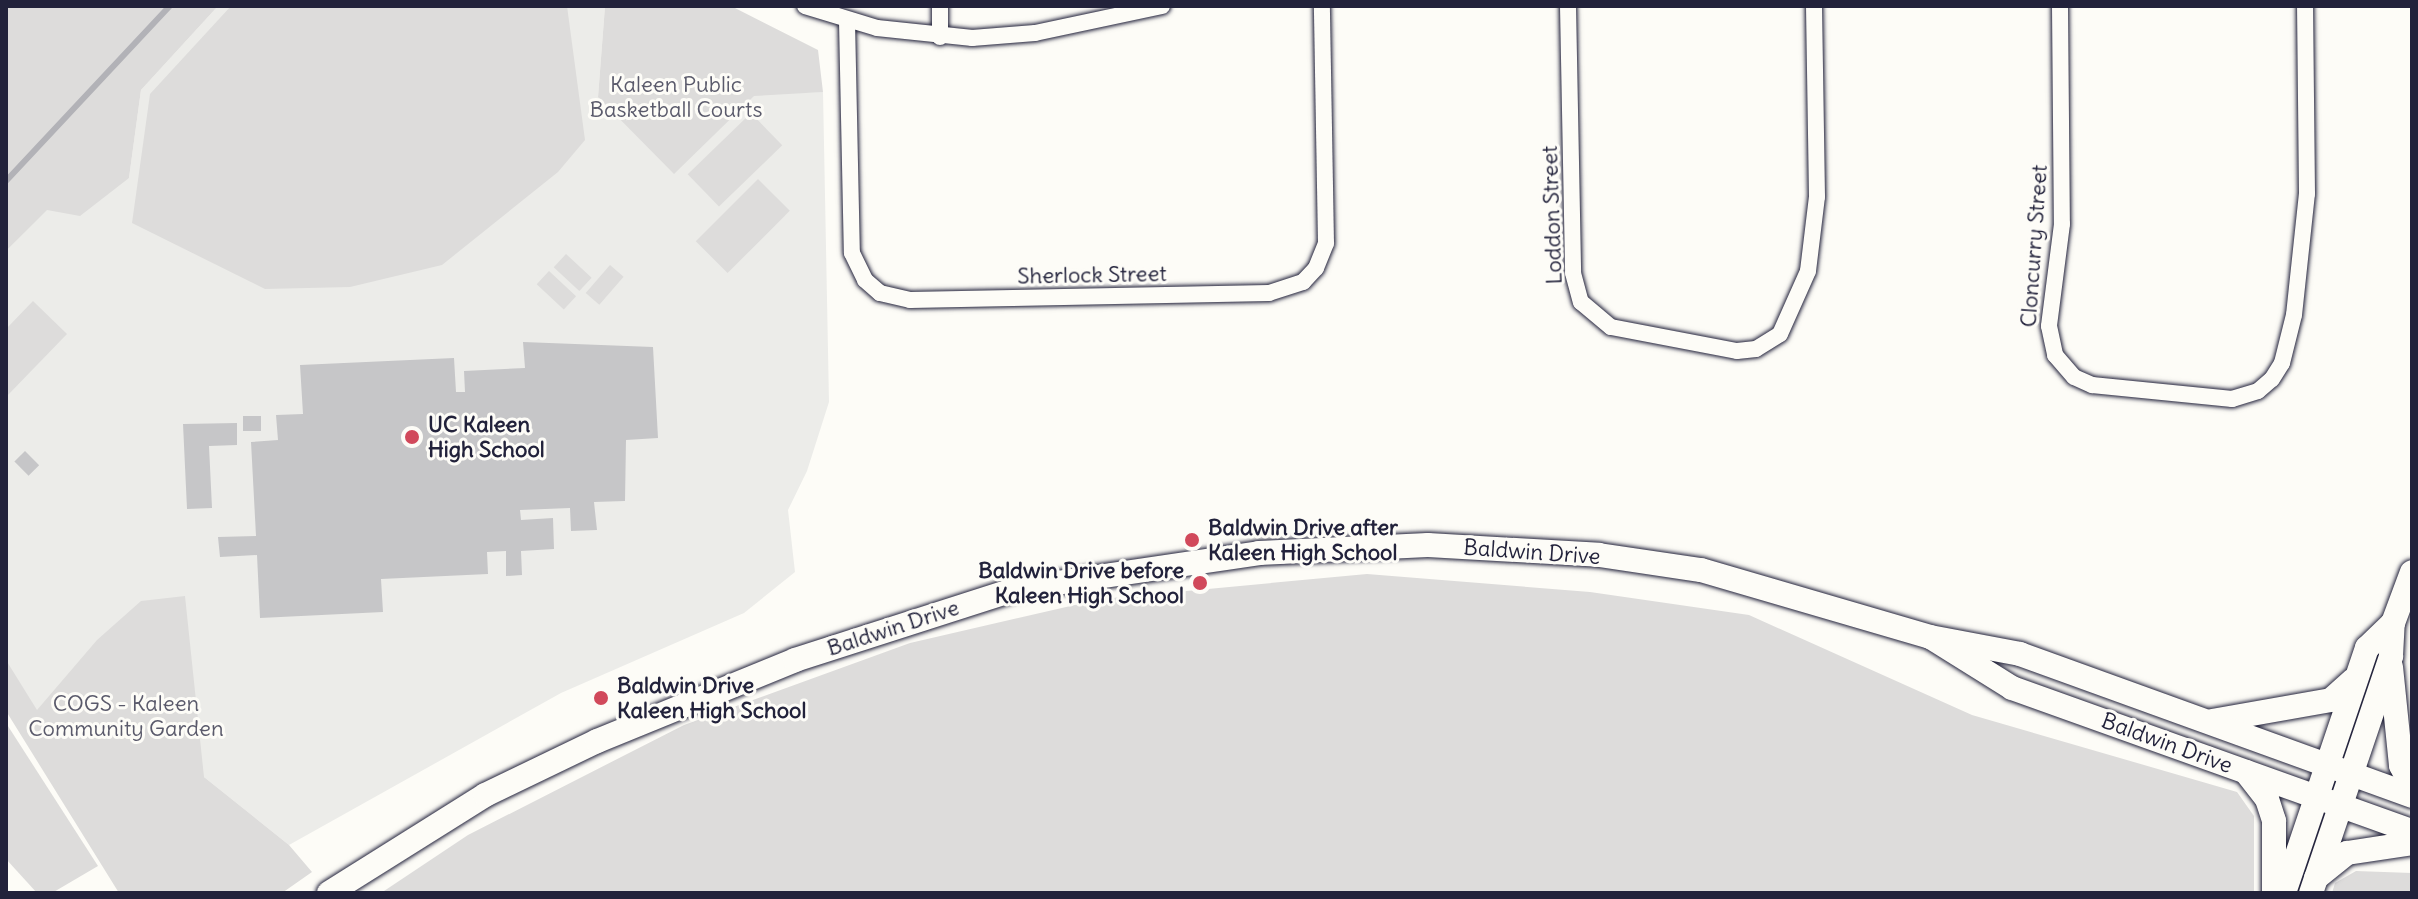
<!DOCTYPE html>
<html>
<head>
<meta charset="utf-8">
<style>
  body { margin:0 }
  #map { position:relative; width:2418px; height:899px; overflow:hidden; background:#fdfcf7; font-family:Delius,sans-serif }
  div>[style] { position:absolute }
  .built>* { inset:0; background:#ecece9 }
  .green>* { inset:0; background:#dddcdb; transform-origin:0 0 }
  .stream>* { height:6px; margin:-3px; padding:0 3px; transform-origin:3px; border-radius:3px; background:#b2b2b7 }
  .building>* { inset:0; background:#c6c6c8; transform-origin:0 0 }
  .roads { filter:drop-shadow(0 0 2px #22223b) drop-shadow(0 0 2px #22223b) }
  .street>* { height:16px; margin:-8px; padding:0 8px; transform-origin:8px; border-radius:8px; background:#fdfcf7 }
  .secondary>* { height:24px; margin:-12px; padding:0 12px; transform-origin:12px; border-radius:12px; background:#fdfcf7 }
  .dots>* { width:22px; height:22px; translate:-50% -50%; box-sizing:border-box; border:4px solid #fdfcf7; border-radius:50% }
  span { translate:-50% -50%; white-space:nowrap; text-align:center; line-height:1.15; -webkit-text-stroke:6px #fdfcf7; paint-order:stroke }
  .park-label { font-size:22px; color:#5a5a6b }
  .street-label { font-size:22px; color:#22223b }
  .poi-label { font-size:22px; color:#22223b; font-weight:700 }
  .left { translate:0 -50%; text-align:left }
  .right { translate:-100% -50%; text-align:right }
  .frame { position:absolute; inset:0; border:8px solid #22223b; pointer-events:none }
</style>
</head>
<body>
<div id="map">
  <div class="built">
    <i style="clip-path:polygon(218px 6px,605px 6px,598px 97px,823px 92px,829px 402px,807px 471px,788px 510px,795px 572px,744px 613px,561px 693px,289px 845px,204px 777px,87px 792px,6px 661px,6px 251px,47px 209px,129px 178px,141px 90px)"></i>
  </div>
  <div class="green">
    <i style="clip-path:polygon(6px 6px,218px 6px,141px 90px,129px 178px,80px 216px,47px 210px,6px 251px)"></i>
    <i style="clip-path:polygon(231px 6px,567px 6px,585px 140px,558px 172px,442px 265px,350px 287px,265px 289px,132px 223px,150px 94px)"></i>
    <i style="clip-path:polygon(605px 6px,731px 6px,818px 50px,823px 92px,754px 96px,674px 174px,598px 97px)"></i>
    <i style="left:751px;top:113px;width:45px;height:88px;rotate:46deg"></i>
    <i style="left:758px;top:179px;width:45px;height:88px;rotate:45deg"></i>
    <i style="left:566px;top:254px;width:35px;height:18px;rotate:43deg"></i>
    <i style="left:610px;top:265px;width:18px;height:37px;rotate:41deg"></i>
    <i style="left:549px;top:271px;width:37px;height:18px;rotate:43deg"></i>
    <i style="clip-path:polygon(33px 301px,67px 334px,6px 397px,6px 329px)"></i>
    <i style="clip-path:polygon(1367px 574px,1590px 592px,1749px 615px,1972px 715px,2237px 792px,2254px 816px,2254px 893px,381px 893px,468px 835px,684px 725px,910px 643px,1101px 599px)"></i>
    <i style="clip-path:polygon(185px 596px,204px 777px,289px 845px,312px 872px,282px 893px,119px 893px,6px 711px,6px 660px,37px 710px,97px 640px,141px 601px)"></i>
    <i style="clip-path:polygon(6px 723px,98px 866px,52px 893px,37px 893px,6px 859px)"></i>
    <i style="clip-path:polygon(2356px 871px,2412px 873px,2412px 893px,2332px 893px,2335px 883px)"></i>
  </div>
  <div class="stream">
    <i style="left:6px;top:181px;width:240px;rotate:-46.9deg"></i>
  </div>
  <div class="building">
    <i style="clip-path:polygon(523px 342px,653px 347px,658px 438px,626px 440px,625px 501px,594px 502px,597px 530px,571px 531px,570px 508px,520px 510px,521px 520px,553px 518px,554px 549px,521px 551px,522px 575px,506px 576px,506px 551px,487px 552px,488px 574px,381px 579px,383px 612px,260px 618px,257px 555px,220px 557px,218px 537px,256px 536px,251px 442px,278px 440px,276px 415px,303px 414px,300px 365px,454px 358px,456px 392px,465px 392px,464px 371px,525px 368px)"></i>
    <i style="left:243px;top:416px;width:18px;height:15px"></i>
    <i style="clip-path:polygon(237px 423px,237px 445px,209px 446px,212px 508px,187px 509px,183px 424px)"></i>
    <i style="left:25px;top:451px;width:20px;height:15px;rotate:45deg"></i>
  </div>
  <div class="roads">
    <div class="street">
      <i style="left:805px;top:6px;width:75px;rotate:17deg"></i>
      <i style="left:877px;top:28px;width:96px;rotate:6deg"></i>
      <i style="left:972px;top:38px;width:63px;rotate:-4.5deg"></i>
      <i style="left:1035px;top:33px;width:130px;rotate:-12deg"></i>
      <i style="left:940px;top:6px;width:31px;rotate:90deg"></i>
      <i style="left:1568px;top:6px;width:267px;rotate:88.9deg"></i>
      <i style="left:1573px;top:273px;width:30px;rotate:75deg"></i>
      <i style="left:1581px;top:302px;width:39px;rotate:40deg"></i>
      <i style="left:1611px;top:327px;width:128px;rotate:10.8deg"></i>
      <i style="left:1737px;top:351px;width:19px;rotate:-6deg"></i>
      <i style="left:1756px;top:349px;width:28px;rotate:-32deg"></i>
      <i style="left:1780px;top:334px;width:69px;rotate:-66deg"></i>
      <i style="left:1808px;top:271px;width:75px;rotate:-83.1deg"></i>
      <i style="left:1817px;top:197px;width:191px;rotate:-90.9deg"></i>
      <i style="left:2060px;top:6px;width:218px;rotate:89.5deg"></i>
      <i style="left:2062px;top:224px;width:103px;rotate:97.3deg"></i>
      <i style="left:2049px;top:326px;width:30px;rotate:78deg"></i>
      <i style="left:2055px;top:355px;width:29px;rotate:49deg"></i>
      <i style="left:2074px;top:377px;width:20px;rotate:24deg"></i>
      <i style="left:2092px;top:385px;width:141px;rotate:5.7deg"></i>
      <i style="left:2232px;top:399px;width:27px;rotate:-17deg"></i>
      <i style="left:2258px;top:391px;width:18px;rotate:-41deg"></i>
      <i style="left:2272px;top:379px;width:19px;rotate:-58deg"></i>
      <i style="left:2282px;top:363px;width:49px;rotate:-76deg"></i>
      <i style="left:2294px;top:315px;width:122px;rotate:-83.9deg"></i>
      <i style="left:2307px;top:194px;width:188px;rotate:-90.6deg"></i>
      <i style="left:847px;top:21px;width:232px;rotate:88.8deg"></i>
      <i style="left:852px;top:253px;width:30px;rotate:64deg"></i>
      <i style="left:865px;top:280px;width:20px;rotate:41deg"></i>
      <i style="left:880px;top:293px;width:31px;rotate:13deg"></i>
      <i style="left:910px;top:300px;width:359px;rotate:-1.1deg"></i>
      <i style="left:1269px;top:293px;width:36px;rotate:-18deg"></i>
      <i style="left:1303px;top:282px;width:19px;rotate:-47deg"></i>
      <i style="left:1316px;top:268px;width:27px;rotate:-68deg"></i>
      <i style="left:1326px;top:243px;width:237px;rotate:-91deg"></i>
    </div>
    <div class="secondary">
      <i style="left:1932px;top:638px;width:94px;rotate:32deg"></i>
      <i style="left:2012px;top:688px;width:425px;rotate:19.7deg"></i>
      <i style="left:2391px;top:667px;width:99px;rotate:84.2deg"></i>
      <i style="left:2401px;top:765px;width:26px;rotate:65deg"></i>
      <i style="left:2212px;top:721px;width:121px;rotate:-10deg"></i>
      <i style="left:2331px;top:700px;width:30px;rotate:-42deg"></i>
      <i style="left:2246px;top:772px;width:34px;rotate:52deg"></i>
      <i style="left:2267px;top:799px;width:23px;rotate:72deg"></i>
      <i style="left:2274px;top:821px;width:72px;rotate:90deg"></i>
      <i style="left:2316px;top:878px;width:40px;rotate:-39deg"></i>
      <i style="left:2347px;top:853px;width:66px;rotate:-8.7deg"></i>
      <i style="left:329px;top:893px;width:184px;rotate:-32.1deg"></i>
      <i style="left:485px;top:795px;width:124px;rotate:-25.7deg"></i>
      <i style="left:597px;top:741px;width:214px;rotate:-22.2deg"></i>
      <i style="left:795px;top:660px;width:232px;rotate:-17.8deg"></i>
      <i style="left:1016px;top:589px;width:246px;rotate:-8.4deg"></i>
      <i style="left:1259px;top:553px;width:169px;rotate:-2.7deg"></i>
      <i style="left:1428px;top:545px;width:171px;rotate:3.3deg"></i>
      <i style="left:1599px;top:555px;width:103px;rotate:8.4deg"></i>
      <i style="left:1701px;top:570px;width:239px;rotate:16.3deg"></i>
      <i style="left:1930px;top:637px;width:92px;rotate:10.7deg"></i>
      <i style="left:2020px;top:654px;width:417px;rotate:19.9deg"></i>
      <i style="left:2284px;top:893px;width:259px;rotate:-71.3deg"></i>
      <i style="left:2367px;top:648px;width:36px;rotate:-44deg"></i>
      <i style="left:2311px;top:893px;width:250px;rotate:-71.3deg"></i>
      <i style="left:2391px;top:656px;width:33px;rotate:-87deg"></i>
      <i style="left:2393px;top:623px;width:54px;rotate:-69.6deg"></i>
    </div>
  </div>
  <div class="dots">
    <i style="left:412px;top:437px;background:#d1495b"></i>
    <i style="left:1192px;top:540px;background:#d1495b"></i>
    <i style="left:1200px;top:583px;background:#d1495b"></i>
    <i style="left:601px;top:698px;background:#d1495b"></i>
  </div>
  <div class="park-label">
    <span style="left:676px;top:97px">Kaleen Public<br>Basketball Courts</span>
    <span style="left:126px;top:716px">COGS - Kaleen<br>Community Garden</span>
  </div>
  <div class="street-label">
    <span style="left:1552px;top:215px;rotate:-92deg">Loddon Street</span>
    <span style="left:2034px;top:246px;rotate:-86deg">Cloncurry Street</span>
    <span style="left:1092px;top:275px;rotate:-1deg">Sherlock Street</span>
    <span style="left:1532px;top:552px;rotate:4deg">Baldwin Drive</span>
    <span style="left:893px;top:628px;rotate:-18deg">Baldwin Drive</span>
    <span style="left:2167px;top:743px;rotate:20deg">Baldwin Drive</span>
  </div>
  <div class="poi-label">
    <span class="left" style="left:428px;top:437px">UC Kaleen<br>High School</span>
    <span class="left" style="left:1208px;top:540px">Baldwin Drive after<br>Kaleen High School</span>
    <span class="right" style="left:1184px;top:583px">Baldwin Drive before<br>Kaleen High School</span>
    <span class="left" style="left:617px;top:698px">Baldwin Drive<br>Kaleen High School</span>
  </div>
  <div class="frame"></div>
</div>
</body>
</html>
